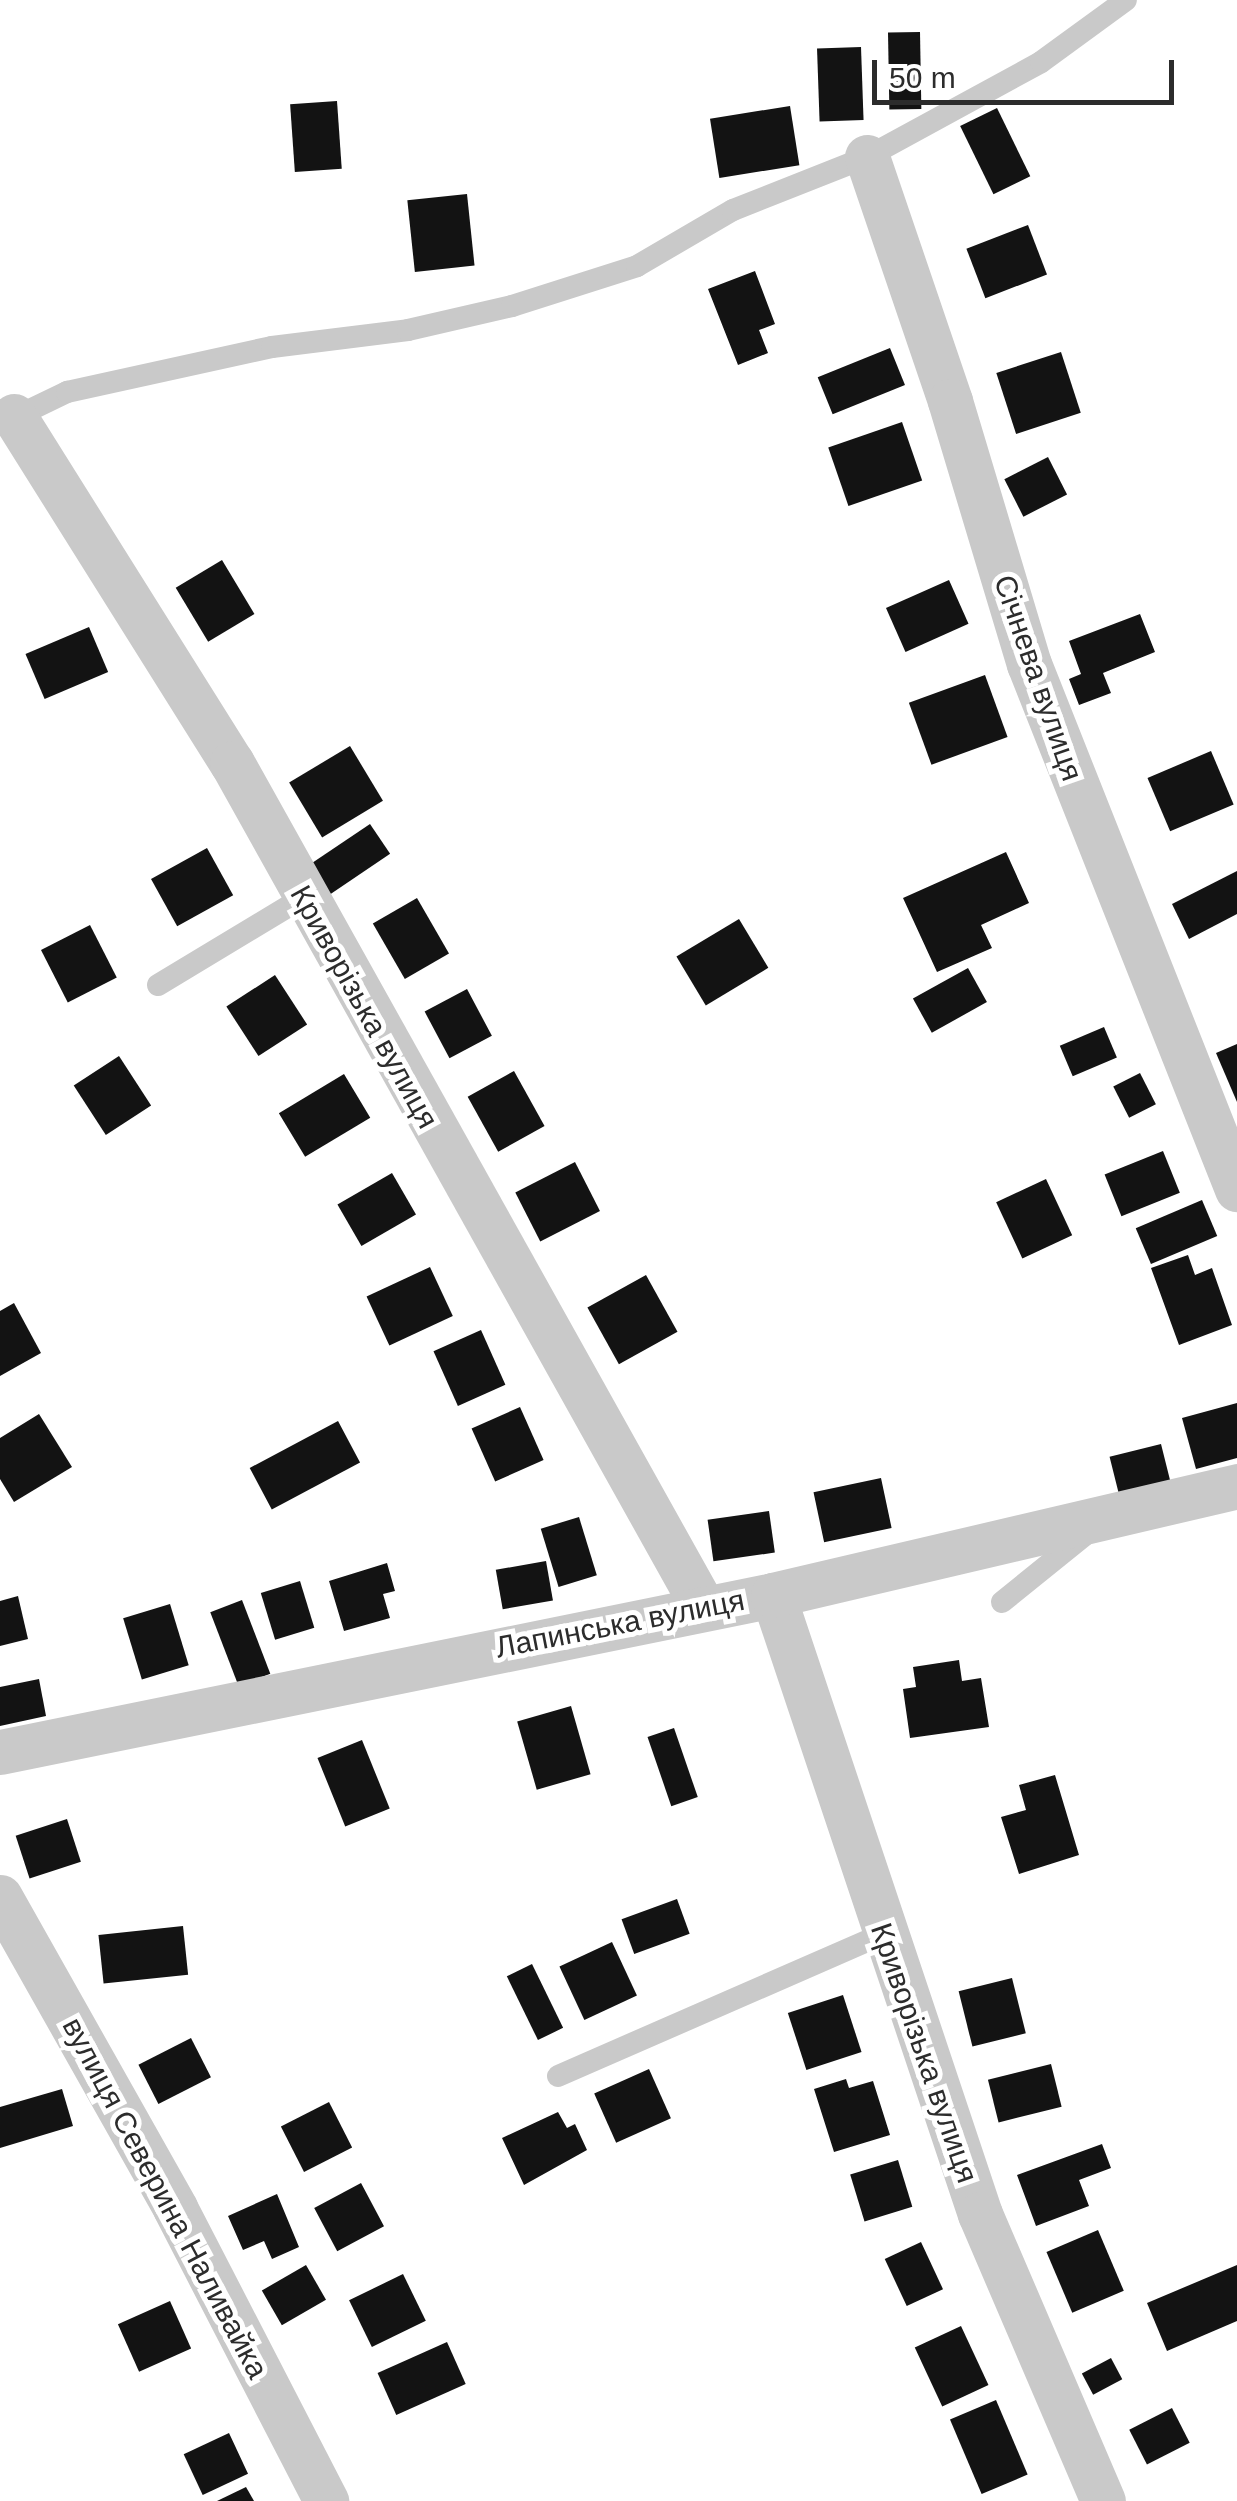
<!DOCTYPE html>
<html>
<head>
<meta charset="utf-8">
<style>
  body { margin:0 }
  #map { position:relative; width:1237px; height:2501px; overflow:hidden; background:#fff; font-family:Helvetica,sans-serif }
  div>[style] { position:absolute }
  .building>* { inset:0; background:#131313; transform-origin:0 0 }
  .service>* { height:22px; margin:-11px; padding:0 11px; transform-origin:11px; border-radius:11px; background:#c9c9c9 }
  .minor>* { height:45px; margin:-22.5px; padding:0 22.5px; transform-origin:22.5px; border-radius:22.5px; background:#c9c9c9 }
  span { translate:-50% -50%; white-space:nowrap; text-align:center; line-height:1.15; -webkit-text-stroke:10px #fff; paint-order:stroke }
  .street-label { font-size:30px; color:#2c2c2c }
  .scale { position:absolute; left:872px; top:60px; width:302px; height:45px; box-sizing:border-box; border:5px solid #2c2c2c; border-top:0; padding-left:12px; font-size:30px; line-height:35px; white-space:nowrap; color:#2c2c2c; -webkit-text-stroke:8px #fff; paint-order:stroke }
</style>
</head>
<body>
<div id="map">
  <div class="building">
    <i style="left:920px;top:32px;width:77px;height:32px;rotate:89deg"></i>
    <i style="left:861px;top:47px;width:73px;height:44px;rotate:88deg"></i>
    <i style="left:337px;top:101px;width:68px;height:47px;rotate:86deg"></i>
    <i style="left:790px;top:106px;width:60px;height:81px;rotate:81deg"></i>
    <i style="left:997px;top:108px;width:76px;height:41px;rotate:64deg"></i>
    <i style="left:467px;top:194px;width:72px;height:60px;rotate:84deg"></i>
    <i style="left:1028px;top:225px;width:53px;height:66px;rotate:69deg"></i>
    <i style="clip-path:polygon(755px 271px,775px 324px,759px 330px,768px 353px,738px 365px,708px 289px)"></i>
    <i style="left:890px;top:348px;width:40px;height:78px;rotate:68deg"></i>
    <i style="left:1061px;top:352px;width:64px;height:68px;rotate:72deg"></i>
    <i style="left:902px;top:422px;width:62px;height:78px;rotate:71deg"></i>
    <i style="left:1048px;top:457px;width:42px;height:49px;rotate:63deg"></i>
    <i style="left:222px;top:560px;width:63px;height:54px;rotate:59deg"></i>
    <i style="left:949px;top:580px;width:48px;height:69px;rotate:66deg"></i>
    <i style="clip-path:polygon(1140px 614px,1155px 652px,1103px 673px,1111px 693px,1079px 705px,1069px 679px,1081px 674px,1069px 641px)"></i>
    <i style="left:89px;top:627px;width:49px;height:69px;rotate:67deg"></i>
    <i style="left:985px;top:675px;width:66px;height:81px;rotate:70deg"></i>
    <i style="left:350px;top:746px;width:64px;height:71px;rotate:59deg"></i>
    <i style="left:1211px;top:751px;width:58px;height:69px;rotate:67deg"></i>
    <i style="left:370px;top:824px;width:36px;height:78px;rotate:56deg"></i>
    <i style="left:207px;top:848px;width:54px;height:64px;rotate:61deg"></i>
    <i style="clip-path:polygon(1006px 852px,1029px 903px,981px 925px,992px 948px,937px 972px,903px 898px)"></i>
    <i style="clip-path:polygon(1237px 871px,1237px 914px,1189px 939px,1172px 904px)"></i>
    <i style="left:417px;top:898px;width:64px;height:51px;rotate:60deg"></i>
    <i style="left:739px;top:919px;width:57px;height:73px;rotate:59deg"></i>
    <i style="left:90px;top:925px;width:59px;height:55px;rotate:63deg"></i>
    <i style="left:968px;top:968px;width:39px;height:63px;rotate:61deg"></i>
    <i style="left:275px;top:975px;width:59px;height:58px;rotate:57deg"></i>
    <i style="left:467px;top:989px;width:53px;height:48px;rotate:62deg"></i>
    <i style="left:1104px;top:1027px;width:33px;height:48px;rotate:67deg"></i>
    <i style="clip-path:polygon(1237px 1044px,1237px 1102px,1216px 1053px)"></i>
    <i style="left:119px;top:1056px;width:59px;height:54px;rotate:57deg"></i>
    <i style="left:514px;top:1071px;width:63px;height:53px;rotate:61deg"></i>
    <i style="left:1140px;top:1073px;width:35px;height:30px;rotate:63deg"></i>
    <i style="left:344px;top:1074px;width:51px;height:76px;rotate:59deg"></i>
    <i style="left:1163px;top:1151px;width:45px;height:63px;rotate:68deg"></i>
    <i style="left:575px;top:1162px;width:55px;height:67px;rotate:63deg"></i>
    <i style="left:392px;top:1173px;width:48px;height:63px;rotate:60deg"></i>
    <i style="left:1046px;top:1179px;width:62px;height:55px;rotate:65deg"></i>
    <i style="left:1202px;top:1200px;width:39px;height:72px;rotate:67deg"></i>
    <i style="clip-path:polygon(1188px 1255px,1195px 1275px,1212px 1268px,1232px 1325px,1179px 1345px,1151px 1268px)"></i>
    <i style="left:430px;top:1267px;width:54px;height:70px;rotate:65deg"></i>
    <i style="left:646px;top:1275px;width:65px;height:67px;rotate:61deg"></i>
    <i style="clip-path:polygon(14px 1303px,41px 1353px,0 1376px,0 1311px)"></i>
    <i style="left:481px;top:1330px;width:60px;height:52px;rotate:66deg"></i>
    <i style="clip-path:polygon(1237px 1403px,1237px 1458px,1196px 1469px,1182px 1418px)"></i>
    <i style="left:520px;top:1407px;width:58px;height:53px;rotate:66deg"></i>
    <i style="clip-path:polygon(39px 1414px,72px 1467px,14px 1502px,0 1479px,0 1438px)"></i>
    <i style="left:338px;top:1421px;width:47px;height:100px;rotate:62deg"></i>
    <i style="left:1161px;top:1444px;width:42px;height:53px;rotate:76deg"></i>
    <i style="left:881px;top:1478px;width:51px;height:69px;rotate:78deg"></i>
    <i style="left:769px;top:1511px;width:42px;height:62px;rotate:82deg"></i>
    <i style="left:579px;top:1517px;width:61px;height:40px;rotate:73deg"></i>
    <i style="left:546px;top:1561px;width:40px;height:51px;rotate:80deg"></i>
    <i style="clip-path:polygon(387px 1563px,395px 1591px,383px 1594px,390px 1618px,344px 1631px,329px 1581px)"></i>
    <i style="left:300px;top:1581px;width:49px;height:41px;rotate:73deg"></i>
    <i style="clip-path:polygon(18px 1596px,28px 1639px,0 1646px,0 1601px)"></i>
    <i style="left:242px;top:1600px;width:79px;height:34px;rotate:69deg"></i>
    <i style="left:170px;top:1604px;width:64px;height:49px;rotate:73deg"></i>
    <i style="clip-path:polygon(959px 1660px,962px 1681px,981px 1678px,989px 1727px,910px 1738px,903px 1689px,916px 1687px,913px 1667px)"></i>
    <i style="clip-path:polygon(39px 1679px,46px 1716px,0 1726px,0 1687px)"></i>
    <i style="left:571px;top:1706px;width:71px;height:56px;rotate:74deg"></i>
    <i style="left:674px;top:1728px;width:73px;height:28px;rotate:71deg"></i>
    <i style="left:362px;top:1740px;width:74px;height:48px;rotate:68deg"></i>
    <i style="clip-path:polygon(1055px 1775px,1079px 1855px,1019px 1874px,1001px 1817px,1026px 1810px,1019px 1785px)"></i>
    <i style="left:67px;top:1819px;width:45px;height:54px;rotate:72deg"></i>
    <i style="left:677px;top:1899px;width:37px;height:59px;rotate:70deg"></i>
    <i style="left:183px;top:1926px;width:49px;height:85px;rotate:84deg"></i>
    <i style="left:612px;top:1942px;width:59px;height:58px;rotate:65deg"></i>
    <i style="left:532px;top:1964px;width:71px;height:28px;rotate:64deg"></i>
    <i style="left:1012px;top:1978px;width:57px;height:55px;rotate:76deg"></i>
    <i style="left:843px;top:1995px;width:60px;height:58px;rotate:72deg"></i>
    <i style="left:191px;top:2038px;width:44px;height:59px;rotate:63deg"></i>
    <i style="left:1051px;top:2064px;width:44px;height:65px;rotate:76deg"></i>
    <i style="left:649px;top:2069px;width:54px;height:60px;rotate:66deg"></i>
    <i style="clip-path:polygon(846px 2079px,849px 2088px,873px 2081px,890px 2135px,834px 2152px,814px 2089px)"></i>
    <i style="clip-path:polygon(62px 2089px,73px 2126px,0 2148px,0 2107px)"></i>
    <i style="left:329px;top:2102px;width:51px;height:54px;rotate:63deg"></i>
    <i style="clip-path:polygon(558px 2112px,567px 2128px,575px 2124px,587px 2150px,524px 2185px,502px 2138px)"></i>
    <i style="clip-path:polygon(1102px 2144px,1111px 2168px,1079px 2180px,1089px 2206px,1036px 2226px,1017px 2175px)"></i>
    <i style="left:898px;top:2160px;width:49px;height:50px;rotate:73deg"></i>
    <i style="left:361px;top:2183px;width:49px;height:53px;rotate:62deg"></i>
    <i style="clip-path:polygon(277px 2194px,299px 2247px,272px 2259px,264px 2241px,243px 2250px,228px 2216px)"></i>
    <i style="left:1098px;top:2230px;width:66px;height:56px;rotate:67deg"></i>
    <i style="left:921px;top:2242px;width:52px;height:40px;rotate:65deg"></i>
    <i style="left:306px;top:2265px;width:40px;height:51px;rotate:60deg"></i>
    <i style="clip-path:polygon(1237px 2265px,1237px 2321px,1167px 2351px,1147px 2303px)"></i>
    <i style="left:403px;top:2274px;width:52px;height:60px;rotate:64deg"></i>
    <i style="left:170px;top:2301px;width:52px;height:57px;rotate:66deg"></i>
    <i style="left:961px;top:2326px;width:65px;height:51px;rotate:65deg"></i>
    <i style="left:447px;top:2342px;width:46px;height:76px;rotate:66deg"></i>
    <i style="left:1111px;top:2358px;width:24px;height:33px;rotate:62deg"></i>
    <i style="left:996px;top:2400px;width:81px;height:50px;rotate:67deg"></i>
    <i style="left:1172px;top:2408px;width:39px;height:48px;rotate:63deg"></i>
    <i style="left:229px;top:2433px;width:45px;height:50px;rotate:65deg"></i>
    <i style="clip-path:polygon(246px 2487px,254px 2501px,217px 2501px)"></i>
  </div>
  <div class="service">
    <i style="left:7px;top:421px;width:67px;rotate:-25.8deg"></i>
    <i style="left:67px;top:392px;width:210px;rotate:-12.4deg"></i>
    <i style="left:272px;top:347px;width:137px;rotate:-7.1deg"></i>
    <i style="left:408px;top:330px;width:107px;rotate:-13deg"></i>
    <i style="left:512px;top:306px;width:131px;rotate:-17.7deg"></i>
    <i style="left:637px;top:266px;width:111px;rotate:-30.3deg"></i>
    <i style="left:733px;top:210px;width:144px;rotate:-21.6deg"></i>
    <i style="left:867px;top:157px;width:198px;rotate:-28.6deg"></i>
    <i style="left:1041px;top:62px;width:105px;rotate:-36.1deg"></i>
    <i style="left:158px;top:985px;width:168px;rotate:-31.1deg"></i>
    <i style="left:1002px;top:1602px;width:113px;rotate:-38.9deg"></i>
    <i style="left:558px;top:2076px;width:355px;rotate:-23.6deg"></i>
  </div>
  <div class="minor">
    <i style="left:867px;top:157px;width:258px;rotate:71.2deg"></i>
    <i style="left:950px;top:401px;width:275px;rotate:73.3deg"></i>
    <i style="left:1029px;top:664px;width:565px;rotate:68.39deg"></i>
    <i style="left:14px;top:416px;width:410px;rotate:57.9deg"></i>
    <i style="left:232px;top:763px;width:964px;rotate:60.83deg"></i>
    <i style="left:773px;top:1595px;width:653px;rotate:71.51deg"></i>
    <i style="left:980px;top:2214px;width:312px;rotate:66.8deg"></i>
    <i style="left:0;top:1752px;width:789px;rotate:-11.48deg"></i>
    <i style="left:773px;top:1595px;width:477px;rotate:-13.2deg"></i>
    <i style="left:0;top:1897px;width:357px;rotate:60.6deg"></i>
    <i style="left:175px;top:2208px;width:330px;rotate:62.7deg"></i>
  </div>
  <div class="street-label">
    <span style="left:1038px;top:678px;rotate:71deg">Січнева вулиця</span>
    <span style="left:364px;top:1007px;rotate:61deg">Криворізька вулиця</span>
    <span style="left:620px;top:1624px;rotate:-11deg">Лапинська вулиця</span>
    <span style="left:924px;top:2053px;rotate:71deg">Криворізька вулиця</span>
    <span style="left:165px;top:2198px;rotate:62deg">вулиця Северина Наливайка</span>
  </div>
  <div class="scale">50 m</div>
</div>
</body>
</html>
